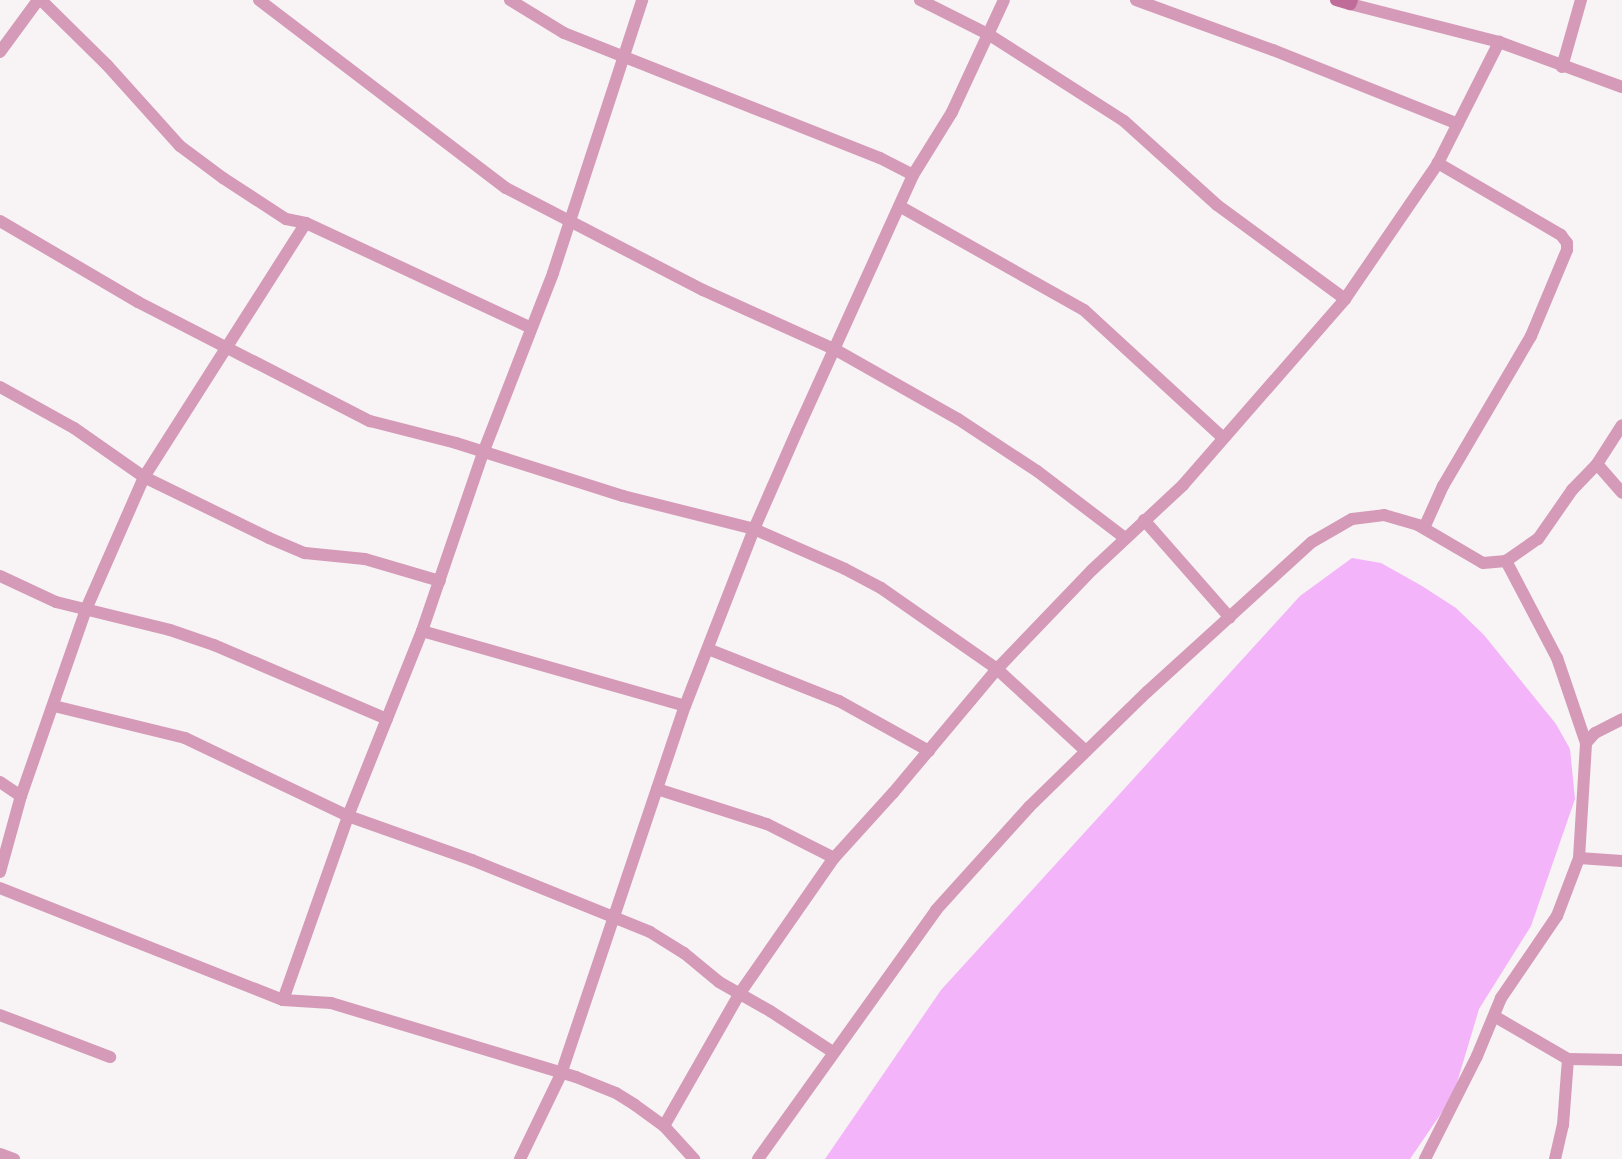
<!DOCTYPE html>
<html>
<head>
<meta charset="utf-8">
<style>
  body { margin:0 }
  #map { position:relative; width:1622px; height:1159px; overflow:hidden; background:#f8f3f4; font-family:"Public Sans",sans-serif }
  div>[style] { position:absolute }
  .water>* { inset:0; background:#f3b4f9 }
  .minor>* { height:12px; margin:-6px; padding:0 6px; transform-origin:6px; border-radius:6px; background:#d49ab8 }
  .secondary>* { height:12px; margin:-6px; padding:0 6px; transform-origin:6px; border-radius:6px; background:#c06c9a }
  span { translate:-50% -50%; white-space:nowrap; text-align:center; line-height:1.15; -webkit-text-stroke:4px #fff; paint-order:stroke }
</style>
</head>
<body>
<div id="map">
  <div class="water">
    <i style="clip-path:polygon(1352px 558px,1381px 563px,1422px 586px,1456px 608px,1484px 635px,1556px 724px,1570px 749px,1575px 799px,1531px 926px,1479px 1009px,1453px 1096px,1410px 1159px,825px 1159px,941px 990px,1300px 596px)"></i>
  </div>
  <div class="minor">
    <i style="left:41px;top:0;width:93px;rotate:44.6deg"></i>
    <i style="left:107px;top:65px;width:109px;rotate:48deg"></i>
    <i style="left:180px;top:146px;width:54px;rotate:36.7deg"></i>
    <i style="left:223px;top:178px;width:75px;rotate:33.1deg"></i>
    <i style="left:286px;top:219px;width:20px;rotate:11deg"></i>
    <i style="left:306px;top:223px;width:248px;rotate:25deg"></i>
    <i style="left:259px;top:0;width:310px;rotate:37.3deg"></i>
    <i style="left:506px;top:188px;width:222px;rotate:27.4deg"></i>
    <i style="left:703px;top:290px;width:146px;rotate:24.3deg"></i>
    <i style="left:836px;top:350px;width:140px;rotate:29.5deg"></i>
    <i style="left:958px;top:419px;width:95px;rotate:33.4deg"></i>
    <i style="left:1037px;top:471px;width:111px;rotate:37.3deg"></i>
    <i style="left:510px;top:0;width:63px;rotate:31.4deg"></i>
    <i style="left:564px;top:33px;width:340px;rotate:21.6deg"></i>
    <i style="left:880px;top:158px;width:37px;rotate:27deg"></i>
    <i style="left:920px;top:0;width:76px;rotate:26.6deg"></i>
    <i style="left:988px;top:34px;width:161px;rotate:32.6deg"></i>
    <i style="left:1124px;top:121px;width:125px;rotate:42.1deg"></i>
    <i style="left:1217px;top:205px;width:159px;rotate:36.3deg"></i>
    <i style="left:1136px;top:0;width:146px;rotate:20.1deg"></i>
    <i style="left:1273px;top:50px;width:199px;rotate:21.8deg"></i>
    <i style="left:1350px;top:4px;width:154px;rotate:14.3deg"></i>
    <i style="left:1499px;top:42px;width:131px;rotate:20.1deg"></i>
    <i style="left:0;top:52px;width:64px;rotate:-53.8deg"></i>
    <i style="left:1562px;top:67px;width:70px;rotate:-74.2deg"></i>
    <i style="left:901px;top:207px;width:210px;rotate:29.4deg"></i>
    <i style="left:1084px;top:310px;width:188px;rotate:42.6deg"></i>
    <i style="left:0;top:221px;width:160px;rotate:30.4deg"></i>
    <i style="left:138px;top:302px;width:261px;rotate:27.2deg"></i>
    <i style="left:370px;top:421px;width:89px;rotate:14.3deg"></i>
    <i style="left:456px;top:443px;width:175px;rotate:17.6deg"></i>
    <i style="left:623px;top:496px;width:135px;rotate:14.1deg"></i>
    <i style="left:754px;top:529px;width:99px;rotate:23.7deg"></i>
    <i style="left:845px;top:569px;width:41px;rotate:27.8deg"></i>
    <i style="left:881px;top:588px;width:141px;rotate:34.9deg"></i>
    <i style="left:997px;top:669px;width:121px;rotate:42.7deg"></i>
    <i style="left:0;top:387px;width:85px;rotate:29deg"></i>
    <i style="left:74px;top:428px;width:85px;rotate:35deg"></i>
    <i style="left:144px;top:477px;width:139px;rotate:26deg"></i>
    <i style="left:269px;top:538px;width:39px;rotate:23deg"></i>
    <i style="left:305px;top:553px;width:60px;rotate:5.7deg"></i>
    <i style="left:365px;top:559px;width:78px;rotate:16.3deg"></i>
    <i style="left:1597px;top:464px;width:38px;rotate:49deg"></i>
    <i style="left:1144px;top:520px;width:130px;rotate:48.7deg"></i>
    <i style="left:1424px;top:528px;width:46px;rotate:-65.7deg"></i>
    <i style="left:1443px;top:486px;width:174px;rotate:-59.6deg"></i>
    <i style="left:1531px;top:336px;width:93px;rotate:-67.3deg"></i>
    <i style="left:1567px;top:250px;width:7px;rotate:-90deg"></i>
    <i style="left:1567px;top:243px;width:10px;rotate:-127deg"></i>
    <i style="left:1561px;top:235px;width:143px;rotate:-149.7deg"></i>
    <i style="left:0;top:576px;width:62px;rotate:24.9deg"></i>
    <i style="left:56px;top:602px;width:117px;rotate:13.8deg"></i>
    <i style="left:170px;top:630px;width:46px;rotate:18.8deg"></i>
    <i style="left:214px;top:645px;width:188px;rotate:23.2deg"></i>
    <i style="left:422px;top:631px;width:273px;rotate:15.9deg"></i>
    <i style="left:685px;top:706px;width:190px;rotate:-68.7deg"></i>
    <i style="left:754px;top:529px;width:107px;rotate:-66.3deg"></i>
    <i style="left:797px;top:431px;width:281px;rotate:-65.6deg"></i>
    <i style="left:913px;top:175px;width:74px;rotate:-58.2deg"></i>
    <i style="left:952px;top:112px;width:123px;rotate:-65.1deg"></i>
    <i style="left:708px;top:649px;width:141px;rotate:21.7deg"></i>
    <i style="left:839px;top:701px;width:103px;rotate:29.1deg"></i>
    <i style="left:54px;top:706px;width:135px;rotate:13.7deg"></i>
    <i style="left:185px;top:738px;width:181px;rotate:25.6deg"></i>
    <i style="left:348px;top:816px;width:132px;rotate:19.5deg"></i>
    <i style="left:472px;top:860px;width:192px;rotate:22deg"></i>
    <i style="left:650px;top:932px;width:40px;rotate:32deg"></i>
    <i style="left:684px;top:953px;width:45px;rotate:39.6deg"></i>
    <i style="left:719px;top:982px;width:59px;rotate:29.6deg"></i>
    <i style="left:770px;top:1011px;width:75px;rotate:33.1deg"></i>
    <i style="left:1586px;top:743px;width:13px;rotate:-48deg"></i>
    <i style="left:1595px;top:733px;width:30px;rotate:-27deg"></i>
    <i style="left:0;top:782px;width:25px;rotate:34deg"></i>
    <i style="left:657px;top:789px;width:115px;rotate:17.7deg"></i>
    <i style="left:767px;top:824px;width:75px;rotate:26.9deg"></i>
    <i style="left:1579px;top:858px;width:43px;rotate:4deg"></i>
    <i style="left:0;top:872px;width:79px;rotate:-74.6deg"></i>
    <i style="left:21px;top:796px;width:200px;rotate:-70.8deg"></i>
    <i style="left:87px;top:607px;width:142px;rotate:-66.3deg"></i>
    <i style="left:144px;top:477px;width:301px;rotate:-57.5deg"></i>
    <i style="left:0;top:888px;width:304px;rotate:21.6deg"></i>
    <i style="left:283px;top:1000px;width:195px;rotate:-70.5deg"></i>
    <i style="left:348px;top:816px;width:199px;rotate:-68.2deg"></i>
    <i style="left:422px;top:631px;width:188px;rotate:-71.1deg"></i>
    <i style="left:483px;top:453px;width:193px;rotate:-68.7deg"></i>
    <i style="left:553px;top:273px;width:287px;rotate:-71.9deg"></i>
    <i style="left:283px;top:1000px;width:48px;rotate:3.6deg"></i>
    <i style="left:331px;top:1003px;width:256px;rotate:16.8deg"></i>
    <i style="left:576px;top:1077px;width:43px;rotate:21.8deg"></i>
    <i style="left:616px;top:1093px;width:22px;rotate:32deg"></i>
    <i style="left:635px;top:1105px;width:36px;rotate:36deg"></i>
    <i style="left:664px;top:1126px;width:45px;rotate:47.7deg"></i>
    <i style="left:0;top:1015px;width:118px;rotate:20.9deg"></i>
    <i style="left:1494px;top:1016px;width:86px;rotate:30.2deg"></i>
    <i style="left:1568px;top:1059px;width:54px;rotate:1.1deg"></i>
    <i style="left:664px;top:1126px;width:153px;rotate:-60.3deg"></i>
    <i style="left:740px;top:993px;width:165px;rotate:-55.2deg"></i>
    <i style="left:834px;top:858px;width:88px;rotate:-47.8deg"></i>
    <i style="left:893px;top:793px;width:162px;rotate:-50deg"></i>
    <i style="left:997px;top:669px;width:137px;rotate:-46.2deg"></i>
    <i style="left:1092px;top:570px;width:125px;rotate:-43deg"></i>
    <i style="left:1183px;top:485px;width:247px;rotate:-48.9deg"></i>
    <i style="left:1345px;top:299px;width:165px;rotate:-55.6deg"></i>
    <i style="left:1438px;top:163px;width:136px;rotate:-63.2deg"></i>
    <i style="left:0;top:1154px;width:15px;rotate:20deg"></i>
    <i style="left:520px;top:1159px;width:94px;rotate:-64.2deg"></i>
    <i style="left:561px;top:1074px;width:388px;rotate:-71.4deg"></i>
    <i style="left:758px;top:1159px;width:306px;rotate:-54.4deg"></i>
    <i style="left:936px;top:910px;width:139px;rotate:-47.9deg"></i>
    <i style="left:1029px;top:807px;width:165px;rotate:-44.3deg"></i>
    <i style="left:1147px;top:692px;width:223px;rotate:-42.3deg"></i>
    <i style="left:1312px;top:542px;width:46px;rotate:-29.9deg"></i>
    <i style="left:1352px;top:519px;width:32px;rotate:-7deg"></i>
    <i style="left:1384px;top:515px;width:35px;rotate:16deg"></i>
    <i style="left:1418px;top:525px;width:75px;rotate:30.3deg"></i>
    <i style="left:1483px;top:563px;width:23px;rotate:-5deg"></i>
    <i style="left:1506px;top:561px;width:39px;rotate:-35deg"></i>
    <i style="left:1538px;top:539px;width:60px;rotate:-55.2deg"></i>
    <i style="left:1572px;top:490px;width:36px;rotate:-46deg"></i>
    <i style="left:1597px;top:464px;width:46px;rotate:-57.3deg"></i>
    <i style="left:1425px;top:1159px;width:115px;rotate:-63.2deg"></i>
    <i style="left:1477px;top:1056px;width:63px;rotate:-67.5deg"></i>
    <i style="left:1501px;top:998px;width:99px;rotate:-55.7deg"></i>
    <i style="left:1557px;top:916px;width:62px;rotate:-69.2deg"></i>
    <i style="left:1579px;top:858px;width:115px;rotate:-86.5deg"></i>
    <i style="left:1586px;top:743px;width:90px;rotate:-108.8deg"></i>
    <i style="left:1557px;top:658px;width:110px;rotate:-117.7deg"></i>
    <i style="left:1555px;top:1159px;width:35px;rotate:-77deg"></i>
    <i style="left:1563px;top:1125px;width:66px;rotate:-85.7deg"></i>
  </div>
  <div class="secondary">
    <i style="left:1336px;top:0;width:15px;rotate:16deg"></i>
    <i style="left:1350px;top:4px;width:4px;rotate:-63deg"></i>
  </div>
</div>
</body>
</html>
